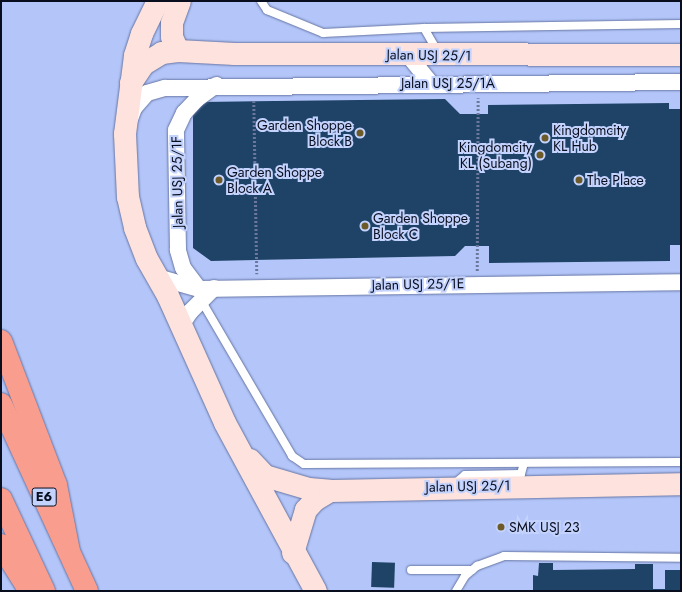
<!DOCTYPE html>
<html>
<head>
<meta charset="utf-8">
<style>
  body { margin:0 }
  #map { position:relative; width:682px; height:592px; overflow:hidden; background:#b4c6f9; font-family:Jost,sans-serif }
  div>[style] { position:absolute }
  .building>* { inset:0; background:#1e4366; transform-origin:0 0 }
  .path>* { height:2.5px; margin-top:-1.25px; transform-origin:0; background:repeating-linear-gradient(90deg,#6b789c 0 2px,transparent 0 4px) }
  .roads { filter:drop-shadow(0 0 1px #6675a4) drop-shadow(0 0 1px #6675a4) }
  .lane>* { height:8px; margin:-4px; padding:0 4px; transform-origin:4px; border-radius:4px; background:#fff }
  .street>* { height:16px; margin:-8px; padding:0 8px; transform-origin:8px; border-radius:8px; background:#fff }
  .secondary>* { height:22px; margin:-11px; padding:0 11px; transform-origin:11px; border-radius:11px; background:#fde2dd }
  .highway>* { height:22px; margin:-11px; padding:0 11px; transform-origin:11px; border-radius:11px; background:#f99e8f }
  .dots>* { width:11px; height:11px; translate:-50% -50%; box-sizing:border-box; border:2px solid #c4d3fd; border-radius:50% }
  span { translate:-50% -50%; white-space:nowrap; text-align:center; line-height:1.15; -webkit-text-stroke:4px #c4d3fd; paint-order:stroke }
  .shield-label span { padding:1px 3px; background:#c4d3fd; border:1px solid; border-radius:3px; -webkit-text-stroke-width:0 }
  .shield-label { font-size:13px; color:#090e1f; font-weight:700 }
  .street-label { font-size:14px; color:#090e1f }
  .poi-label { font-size:14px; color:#090e1f }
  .right { translate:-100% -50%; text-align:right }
  .left { translate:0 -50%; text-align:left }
  .frame { position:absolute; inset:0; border:2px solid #090e1f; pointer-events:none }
</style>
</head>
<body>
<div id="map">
  <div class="building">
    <i style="clip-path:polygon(445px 99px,460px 114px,488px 114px,488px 105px,669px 103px,669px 109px,681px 109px,681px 245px,670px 245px,670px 261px,489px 263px,489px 246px,465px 246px,455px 256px,211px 261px,193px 248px,193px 112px,203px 102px)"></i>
    <i style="left:372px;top:562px;width:23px;height:25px;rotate:2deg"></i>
    <i style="clip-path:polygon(539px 563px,553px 563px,553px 570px,635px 569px,635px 564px,653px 564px,653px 589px,665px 589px,665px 570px,681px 570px,681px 591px,533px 591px,533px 575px,538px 576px)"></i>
  </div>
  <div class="path">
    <i style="left:254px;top:101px;width:173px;rotate:89deg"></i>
    <i style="left:477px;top:271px;width:173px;rotate:-89.7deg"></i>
  </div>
  <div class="roads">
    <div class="lane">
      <i style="left:261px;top:1px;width:11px;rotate:56deg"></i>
      <i style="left:267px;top:10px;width:61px;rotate:22.3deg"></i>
      <i style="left:323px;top:33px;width:101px;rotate:-2.8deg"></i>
      <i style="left:424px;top:28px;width:257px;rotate:-0.9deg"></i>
      <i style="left:424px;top:28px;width:28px;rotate:60deg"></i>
      <i style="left:201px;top:300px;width:181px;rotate:59.7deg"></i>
      <i style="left:292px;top:456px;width:14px;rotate:34deg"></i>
      <i style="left:304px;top:464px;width:377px;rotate:-0.3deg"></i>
      <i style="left:454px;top:484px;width:14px;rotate:-39deg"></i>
      <i style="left:465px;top:475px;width:56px;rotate:-1deg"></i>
      <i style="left:521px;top:474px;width:11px;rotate:-75deg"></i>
      <i style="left:411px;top:570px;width:61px"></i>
      <i style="left:456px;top:591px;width:17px;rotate:-59deg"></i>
      <i style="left:465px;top:576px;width:16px;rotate:-40deg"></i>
      <i style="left:477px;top:566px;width:29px;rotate:-20deg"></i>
      <i style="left:504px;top:556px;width:177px;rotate:0.6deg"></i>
    </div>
    <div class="street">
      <i style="left:408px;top:55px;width:36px;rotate:51deg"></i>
      <i style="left:130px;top:119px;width:12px;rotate:-70deg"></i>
      <i style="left:134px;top:108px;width:20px;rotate:-49deg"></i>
      <i style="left:147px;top:93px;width:19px;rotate:-16deg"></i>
      <i style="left:165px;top:88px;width:516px;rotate:-0.67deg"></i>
      <i style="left:157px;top:277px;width:44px;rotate:15.9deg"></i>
      <i style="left:199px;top:289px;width:482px;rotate:-0.8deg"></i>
      <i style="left:199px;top:289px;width:26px;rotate:-127deg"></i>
      <i style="left:183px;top:268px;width:19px;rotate:-106deg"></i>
      <i style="left:178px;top:250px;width:120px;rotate:-91deg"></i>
      <i style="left:176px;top:130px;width:19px;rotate:-65deg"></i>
      <i style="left:184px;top:113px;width:19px;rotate:-47deg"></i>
      <i style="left:197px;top:99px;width:24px;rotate:-36deg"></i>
      <i style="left:180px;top:327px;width:18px;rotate:-56deg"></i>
      <i style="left:190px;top:312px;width:34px;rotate:-45deg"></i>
    </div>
    <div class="secondary">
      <i style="left:158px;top:1px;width:37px;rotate:116deg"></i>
      <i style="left:142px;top:34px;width:23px;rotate:108deg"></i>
      <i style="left:135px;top:56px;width:79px;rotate:97.3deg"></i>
      <i style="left:125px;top:134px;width:63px;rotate:87.3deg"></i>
      <i style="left:128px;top:197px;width:32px;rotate:77deg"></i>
      <i style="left:135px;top:228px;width:33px;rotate:69deg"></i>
      <i style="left:147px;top:259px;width:43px;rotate:60.4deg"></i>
      <i style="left:168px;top:296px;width:139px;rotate:65.8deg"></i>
      <i style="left:225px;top:423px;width:191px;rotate:61.6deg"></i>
      <i style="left:178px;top:51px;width:15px;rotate:-113deg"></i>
      <i style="left:172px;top:37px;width:14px;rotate:-90deg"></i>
      <i style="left:172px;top:23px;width:23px;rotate:-70deg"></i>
      <i style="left:131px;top:83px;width:23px;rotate:-56deg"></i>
      <i style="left:144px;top:64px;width:21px;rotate:-31deg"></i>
      <i style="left:162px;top:53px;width:16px;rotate:-7deg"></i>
      <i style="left:178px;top:51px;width:57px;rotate:3deg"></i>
      <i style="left:235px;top:54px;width:446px;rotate:0.1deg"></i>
      <i style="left:250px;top:460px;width:22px;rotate:47deg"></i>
      <i style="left:265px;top:476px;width:46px;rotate:16.5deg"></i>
      <i style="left:309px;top:489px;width:21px;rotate:5deg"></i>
      <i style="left:293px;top:553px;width:45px;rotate:-73.2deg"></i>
      <i style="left:306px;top:510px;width:13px;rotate:-48deg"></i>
      <i style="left:315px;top:500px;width:17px;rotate:-31deg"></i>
      <i style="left:330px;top:491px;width:351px;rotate:-1.1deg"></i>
    </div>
    <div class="highway">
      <i style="left:1px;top:341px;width:154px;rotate:69.1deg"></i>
      <i style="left:56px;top:485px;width:67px;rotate:78.9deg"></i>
      <i style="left:1px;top:404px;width:206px;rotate:65.3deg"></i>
      <i style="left:1px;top:499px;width:102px;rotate:64.9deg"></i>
      <i style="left:1px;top:545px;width:54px;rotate:57.8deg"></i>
    </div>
  </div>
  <div class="dots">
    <i style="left:360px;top:133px;background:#6c5a28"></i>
    <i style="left:545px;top:138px;background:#6c5a28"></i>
    <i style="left:540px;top:155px;background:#6c5a28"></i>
    <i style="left:219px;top:180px;background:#6c5a28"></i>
    <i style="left:579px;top:180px;background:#6c5a28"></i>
    <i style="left:365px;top:226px;background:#6c5a28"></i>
    <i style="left:501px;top:527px;background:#6c5a28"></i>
  </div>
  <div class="shield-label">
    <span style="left:44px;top:497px">E6</span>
  </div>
  <div class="street-label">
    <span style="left:429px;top:55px;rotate:1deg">Jalan USJ 25/1</span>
    <span style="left:448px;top:83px">Jalan USJ 25/1A</span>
    <span style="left:177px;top:182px;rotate:-91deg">Jalan USJ 25/1F</span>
    <span style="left:418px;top:284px;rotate:-1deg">Jalan USJ 25/1E</span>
    <span style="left:468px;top:486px;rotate:-1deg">Jalan USJ 25/1</span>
  </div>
  <div class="poi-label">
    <span class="right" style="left:352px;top:133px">Garden Shoppe<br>Block B</span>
    <span class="left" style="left:553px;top:138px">Kingdomcity<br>KL Hub</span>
    <span class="right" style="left:532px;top:155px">Kingdomcity<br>KL (Subang)</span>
    <span class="left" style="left:227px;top:180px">Garden Shoppe<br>Block A</span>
    <span class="left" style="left:587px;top:180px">The Place</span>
    <span class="left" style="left:373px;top:226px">Garden Shoppe<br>Block C</span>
    <span class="left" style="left:509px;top:527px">SMK USJ 23</span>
  </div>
  <div class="frame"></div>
</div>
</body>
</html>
